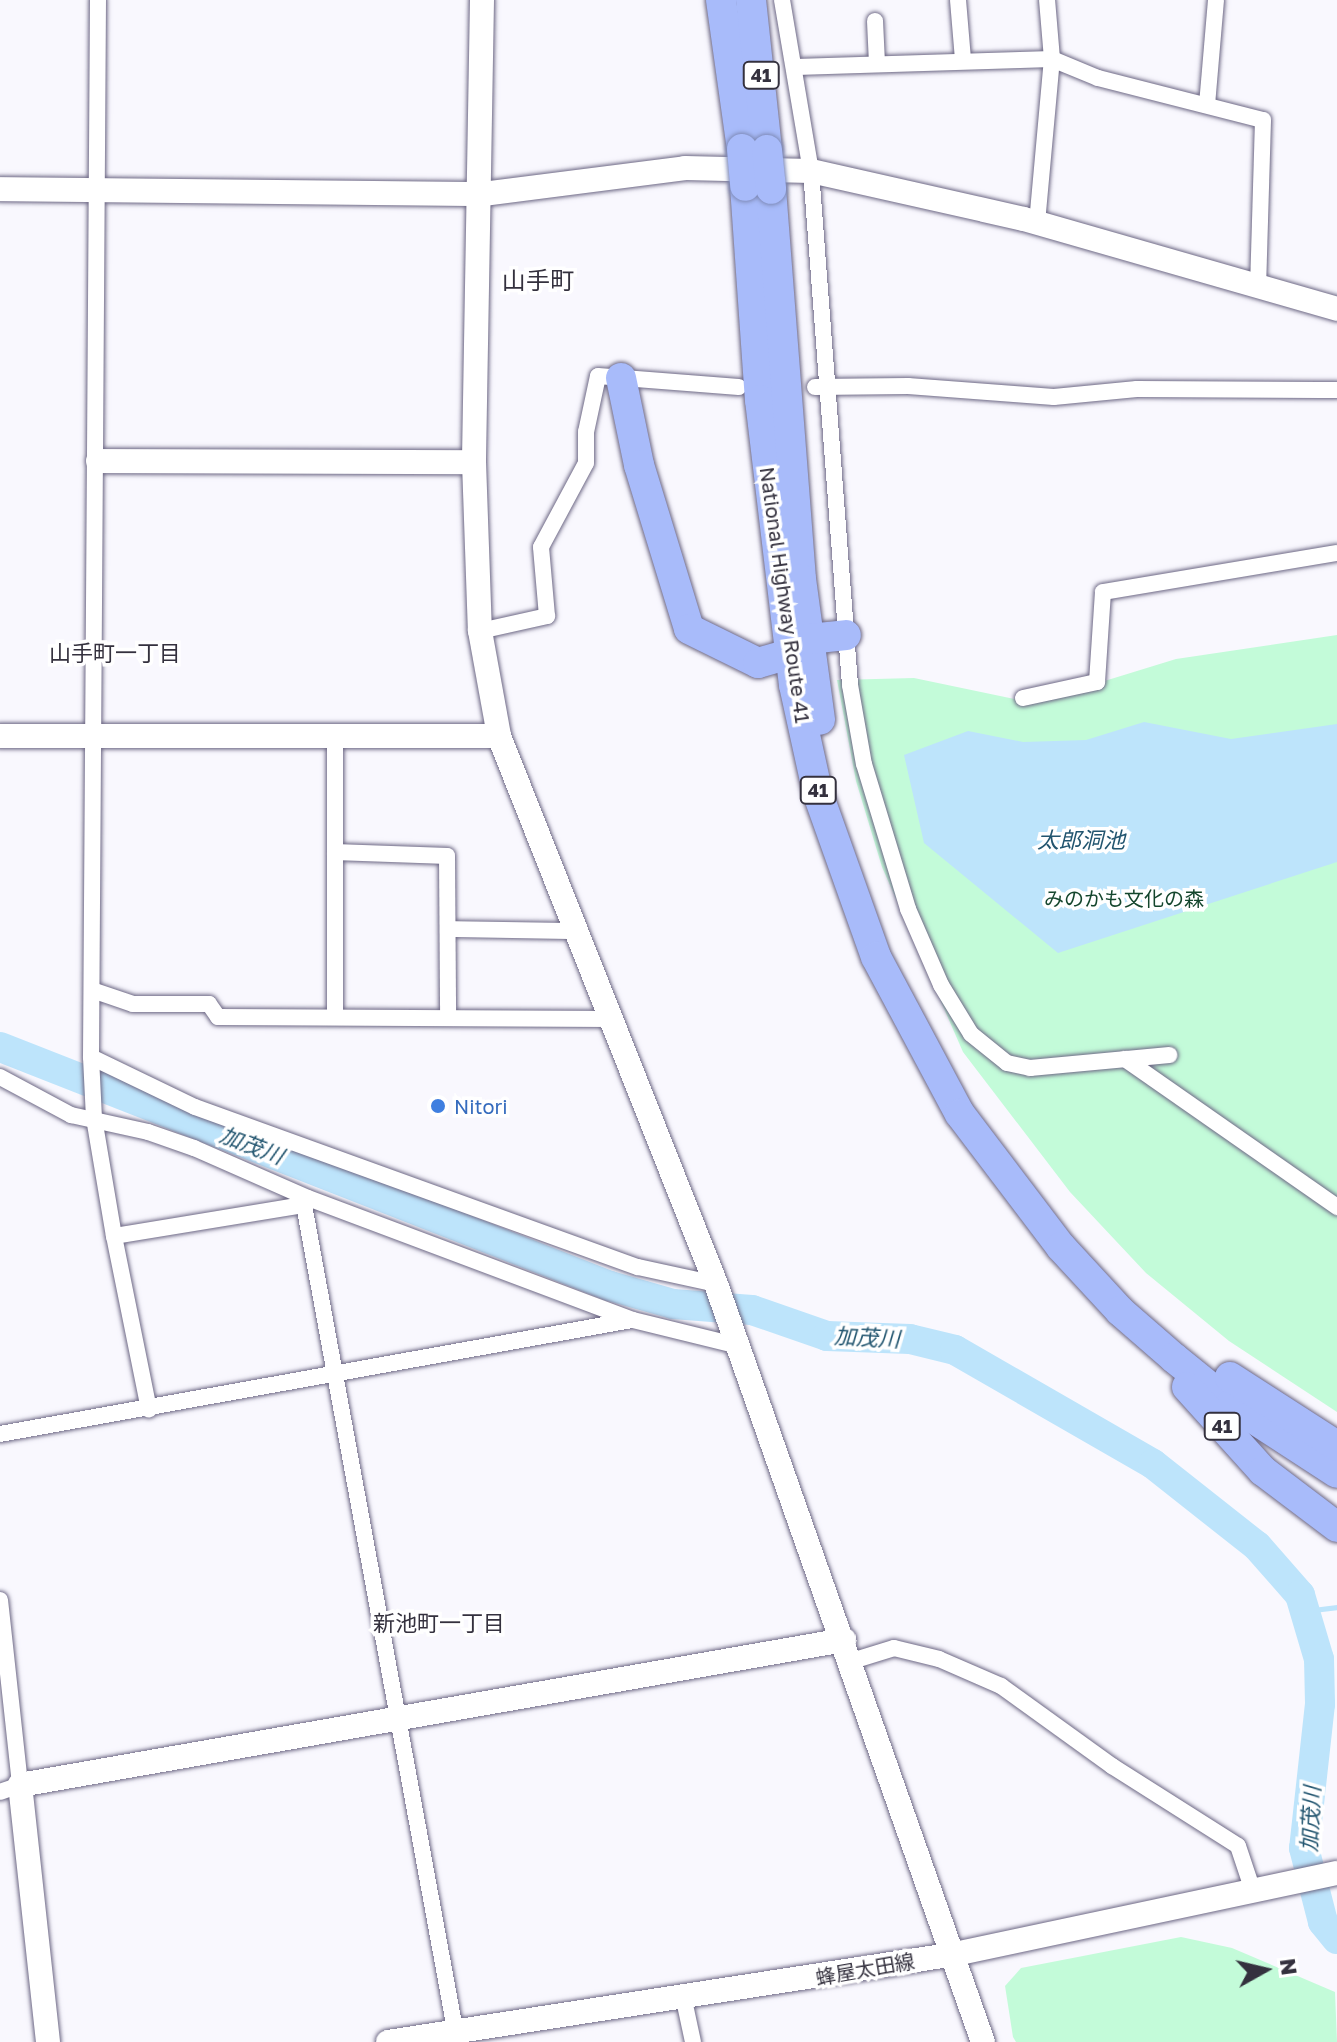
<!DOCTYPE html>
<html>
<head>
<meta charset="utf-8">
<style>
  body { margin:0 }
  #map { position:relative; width:1337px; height:2042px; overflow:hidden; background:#f9f8fe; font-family:"Golos Text","Noto Sans JP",sans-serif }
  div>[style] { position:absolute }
  .green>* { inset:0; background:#c3fbd9 }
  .water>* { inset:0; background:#bde4fb }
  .stream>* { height:5px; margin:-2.5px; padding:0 2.5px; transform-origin:2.5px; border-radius:2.5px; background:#bde4fb }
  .river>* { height:30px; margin:-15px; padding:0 15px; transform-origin:15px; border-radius:15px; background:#bde4fb }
  .roads { filter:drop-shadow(0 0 2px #6d6885) drop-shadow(0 0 2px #6d6885) }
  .street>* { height:16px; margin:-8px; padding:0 8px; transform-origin:8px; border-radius:8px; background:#fff }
  .secondary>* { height:24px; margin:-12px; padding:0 12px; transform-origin:12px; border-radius:12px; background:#fff }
  .highway>* { height:30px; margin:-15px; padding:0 15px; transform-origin:15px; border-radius:15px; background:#a8bbfa }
  .bridges { filter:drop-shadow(0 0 2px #7f8bb8) drop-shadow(0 0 2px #7f8bb8) }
  .highway-bridge>* { height:30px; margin:-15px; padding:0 15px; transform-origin:15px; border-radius:15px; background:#a8bbfa }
  .dots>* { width:22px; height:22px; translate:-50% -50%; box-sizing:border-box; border:4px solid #fff; border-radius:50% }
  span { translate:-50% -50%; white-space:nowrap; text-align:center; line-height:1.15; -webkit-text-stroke:7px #fff; paint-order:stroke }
  .shield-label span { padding:2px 6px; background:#fff; border:2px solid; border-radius:6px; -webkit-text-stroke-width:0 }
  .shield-label { font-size:18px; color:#34313e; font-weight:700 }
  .street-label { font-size:20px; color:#34313e }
  .park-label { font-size:20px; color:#14462d }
  .shop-label { font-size:20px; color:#366cbe }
  .left { translate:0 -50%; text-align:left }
  .neighbourhood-label { font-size:22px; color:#34313e }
  .water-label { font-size:22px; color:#22556f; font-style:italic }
  .quarter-label { font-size:24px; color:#34313e }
  .north { position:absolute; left:1225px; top:1930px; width:80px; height:80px; -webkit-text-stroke:6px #fff; paint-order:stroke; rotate:82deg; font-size:22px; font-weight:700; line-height:32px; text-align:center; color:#34313e }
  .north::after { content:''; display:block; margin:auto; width:28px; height:36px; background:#34313e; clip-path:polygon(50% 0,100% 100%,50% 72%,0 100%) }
</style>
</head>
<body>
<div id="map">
  <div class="green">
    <i style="clip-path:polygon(1337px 635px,1337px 1412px,1229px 1341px,1146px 1273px,1070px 1192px,963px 1052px,882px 867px,856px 781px,837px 680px,914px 678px,1033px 703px,1176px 659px)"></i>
    <i style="clip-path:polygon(1181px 1937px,1232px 1948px,1335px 1992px,1337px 2042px,1016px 2042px,1013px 2037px,1005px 1986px,1021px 1968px)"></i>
  </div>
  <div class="water">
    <i style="clip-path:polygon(1144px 722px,1231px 739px,1337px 724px,1337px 862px,1058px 953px,924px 843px,904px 755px,968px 731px,1023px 742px,1086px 740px)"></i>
  </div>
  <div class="stream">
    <i style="left:1305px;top:1611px;width:32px;rotate:-7deg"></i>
  </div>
  <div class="river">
    <i style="left:0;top:1047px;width:655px;rotate:21.4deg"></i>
    <i style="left:610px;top:1286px;width:66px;rotate:15.9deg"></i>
    <i style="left:673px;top:1304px;width:79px;rotate:4.3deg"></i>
    <i style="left:752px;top:1310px;width:79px;rotate:19.1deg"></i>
    <i style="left:827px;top:1336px;width:83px;rotate:2.1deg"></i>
    <i style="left:910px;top:1339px;width:46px;rotate:13.7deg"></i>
    <i style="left:955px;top:1350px;width:228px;rotate:29.9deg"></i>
    <i style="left:1153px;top:1464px;width:132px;rotate:38.3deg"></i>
    <i style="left:1257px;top:1546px;width:65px;rotate:48.7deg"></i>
    <i style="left:1300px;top:1595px;width:67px;rotate:73.5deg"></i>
    <i style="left:1319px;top:1659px;width:45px;rotate:88.7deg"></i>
    <i style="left:1320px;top:1704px;width:145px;rotate:96.3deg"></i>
    <i style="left:1304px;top:1848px;width:76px;rotate:75.6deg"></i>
    <i style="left:1323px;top:1922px;width:22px;rotate:51deg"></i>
  </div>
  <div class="roads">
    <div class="street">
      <i style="left:98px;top:0;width:1057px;rotate:90.38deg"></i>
      <i style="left:91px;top:1057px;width:61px;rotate:87.2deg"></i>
      <i style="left:94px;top:1118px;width:120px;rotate:80.4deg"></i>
      <i style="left:114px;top:1236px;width:177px;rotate:78.6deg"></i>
      <i style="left:782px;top:0;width:173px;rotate:80.4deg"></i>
      <i style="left:811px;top:171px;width:515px;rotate:85.66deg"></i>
      <i style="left:850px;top:685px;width:80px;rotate:80deg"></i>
      <i style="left:864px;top:764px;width:152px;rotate:73.1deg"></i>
      <i style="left:908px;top:909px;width:83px;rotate:66.5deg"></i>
      <i style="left:941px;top:985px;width:57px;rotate:58.5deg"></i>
      <i style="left:971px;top:1034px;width:46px;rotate:38.9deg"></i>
      <i style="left:1007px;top:1063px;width:24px;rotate:12deg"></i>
      <i style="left:1030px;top:1068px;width:140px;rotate:-5.3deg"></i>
      <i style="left:958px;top:0;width:59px;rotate:85.2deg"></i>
      <i style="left:875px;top:21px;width:42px;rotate:87.3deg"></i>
      <i style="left:796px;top:67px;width:256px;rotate:-1.8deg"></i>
      <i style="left:1052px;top:59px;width:50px;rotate:22.4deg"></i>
      <i style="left:1098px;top:78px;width:170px;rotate:14.3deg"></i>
      <i style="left:1263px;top:120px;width:167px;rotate:91.7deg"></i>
      <i style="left:1207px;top:105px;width:105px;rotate:-85.1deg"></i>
      <i style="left:1037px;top:223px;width:165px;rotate:-84.8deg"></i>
      <i style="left:1052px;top:59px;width:59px;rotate:-94.8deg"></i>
      <i style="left:815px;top:387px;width:93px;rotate:-0.6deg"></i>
      <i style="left:908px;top:386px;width:146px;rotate:4.3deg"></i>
      <i style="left:1054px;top:397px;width:83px;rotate:-5.5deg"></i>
      <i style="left:1137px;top:389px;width:200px;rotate:0.3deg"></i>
      <i style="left:480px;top:631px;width:69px;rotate:-12.6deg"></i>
      <i style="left:547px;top:616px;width:69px;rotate:-95deg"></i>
      <i style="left:541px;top:547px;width:95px;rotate:-61.8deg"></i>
      <i style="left:586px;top:463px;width:31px;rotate:-90deg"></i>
      <i style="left:586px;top:432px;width:57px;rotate:-77.9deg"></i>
      <i style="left:598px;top:376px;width:141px;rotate:4.5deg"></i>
      <i style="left:1023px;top:698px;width:76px;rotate:-12.2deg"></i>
      <i style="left:1097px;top:682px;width:90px;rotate:-86.2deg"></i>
      <i style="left:1103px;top:592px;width:237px;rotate:-9.5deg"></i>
      <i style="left:335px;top:852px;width:112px;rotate:2deg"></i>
      <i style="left:447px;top:856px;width:162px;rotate:89.6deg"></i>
      <i style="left:448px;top:929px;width:128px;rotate:0.9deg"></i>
      <i style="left:92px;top:990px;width:43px;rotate:18.9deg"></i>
      <i style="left:133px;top:1004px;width:76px"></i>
      <i style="left:209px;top:1004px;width:16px;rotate:55deg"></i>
      <i style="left:218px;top:1017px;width:393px;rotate:0.3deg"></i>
      <i style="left:335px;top:1017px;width:280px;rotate:-90deg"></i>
      <i style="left:91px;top:1057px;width:115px;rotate:25.7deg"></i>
      <i style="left:195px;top:1107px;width:471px;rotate:19.9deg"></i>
      <i style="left:638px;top:1267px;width:80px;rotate:12.3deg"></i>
      <i style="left:1125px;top:1059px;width:259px;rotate:34.9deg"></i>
      <i style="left:0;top:1077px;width:81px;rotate:28.2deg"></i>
      <i style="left:71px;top:1115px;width:79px;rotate:12.4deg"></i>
      <i style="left:148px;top:1132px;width:49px;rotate:19.2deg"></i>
      <i style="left:194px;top:1148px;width:124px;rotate:23.7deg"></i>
      <i style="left:308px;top:1198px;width:347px;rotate:20.6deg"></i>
      <i style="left:633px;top:1320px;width:109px;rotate:13.8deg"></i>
      <i style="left:114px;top:1236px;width:193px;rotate:-9.3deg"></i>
      <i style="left:304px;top:1205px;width:849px;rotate:79.62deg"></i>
      <i style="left:0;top:1434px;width:642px;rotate:-10.23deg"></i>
      <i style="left:0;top:1600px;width:186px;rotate:83.8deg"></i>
      <i style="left:20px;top:1785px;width:21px;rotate:161deg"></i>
      <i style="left:852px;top:1661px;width:44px;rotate:-17.2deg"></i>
      <i style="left:894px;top:1648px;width:46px;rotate:13.7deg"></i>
      <i style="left:939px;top:1659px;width:68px;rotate:23.5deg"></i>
      <i style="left:1001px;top:1686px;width:137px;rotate:35.8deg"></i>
      <i style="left:1112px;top:1766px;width:149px;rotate:32.4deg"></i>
      <i style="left:1238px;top:1846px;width:47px;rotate:71.6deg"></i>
      <i style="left:684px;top:2000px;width:43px;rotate:77.9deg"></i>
    </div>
    <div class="secondary">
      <i style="left:482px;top:0;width:462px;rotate:91deg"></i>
      <i style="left:474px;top:462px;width:169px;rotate:88deg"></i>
      <i style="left:480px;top:631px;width:107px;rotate:79.7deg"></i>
      <i style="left:499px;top:736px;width:589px;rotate:68.4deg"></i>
      <i style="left:716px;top:1284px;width:804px;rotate:70.6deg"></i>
      <i style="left:0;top:189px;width:483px;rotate:0.6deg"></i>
      <i style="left:483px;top:194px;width:204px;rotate:-7.3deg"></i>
      <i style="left:685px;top:168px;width:126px;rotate:1.4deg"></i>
      <i style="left:811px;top:171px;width:218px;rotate:12.7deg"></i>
      <i style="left:1024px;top:219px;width:326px;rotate:16deg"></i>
      <i style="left:98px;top:461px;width:376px;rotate:0.2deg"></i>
      <i style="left:0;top:736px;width:499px"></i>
      <i style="left:48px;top:2042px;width:259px;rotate:-96.2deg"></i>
      <i style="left:20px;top:1785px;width:837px;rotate:-9.98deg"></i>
      <i style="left:388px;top:2042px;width:574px;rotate:-8.82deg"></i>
      <i style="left:955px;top:1954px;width:390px;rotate:-12deg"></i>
    </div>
    <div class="highway">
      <i style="left:721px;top:0;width:150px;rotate:82deg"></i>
      <i style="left:751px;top:0;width:151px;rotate:83.9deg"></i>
      <i style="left:745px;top:186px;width:215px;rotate:86deg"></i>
      <i style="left:760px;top:400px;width:287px;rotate:83.2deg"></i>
      <i style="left:794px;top:685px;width:112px;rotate:77.6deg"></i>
      <i style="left:818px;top:794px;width:173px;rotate:70.4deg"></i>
      <i style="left:876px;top:957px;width:178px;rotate:61.9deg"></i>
      <i style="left:960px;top:1114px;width:167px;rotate:52.8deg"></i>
      <i style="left:1061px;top:1247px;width:87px;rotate:47.3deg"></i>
      <i style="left:1120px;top:1311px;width:72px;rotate:41deg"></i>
      <i style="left:1174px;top:1358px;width:73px;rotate:38.9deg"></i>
      <i style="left:1231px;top:1404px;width:126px;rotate:33.1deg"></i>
      <i style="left:771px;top:189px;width:391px;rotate:85.6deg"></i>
      <i style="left:801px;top:579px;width:142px;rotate:82.3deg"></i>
      <i style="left:621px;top:378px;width:89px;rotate:78.3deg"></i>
      <i style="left:639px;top:465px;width:171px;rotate:73deg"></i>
      <i style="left:689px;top:629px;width:77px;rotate:26.2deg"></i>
      <i style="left:758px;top:663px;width:32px;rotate:-16deg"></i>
      <i style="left:809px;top:639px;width:37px;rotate:-6deg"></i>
      <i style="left:1230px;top:1377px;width:127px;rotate:32.8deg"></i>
      <i style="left:1187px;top:1387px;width:113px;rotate:47.9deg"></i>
      <i style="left:1263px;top:1471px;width:93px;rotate:37.1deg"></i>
    </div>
  </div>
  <div class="bridges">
    <div class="highway-bridge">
      <i style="left:742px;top:149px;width:37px;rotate:85deg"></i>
      <i style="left:767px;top:150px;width:39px;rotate:84deg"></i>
    </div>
  </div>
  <div class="dots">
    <i style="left:438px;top:1106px;background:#3f7fe0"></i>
  </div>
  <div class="shield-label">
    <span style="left:761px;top:75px">41</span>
    <span style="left:818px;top:790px">41</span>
    <span style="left:1222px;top:1426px">41</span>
  </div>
  <div class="street-label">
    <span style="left:785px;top:595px;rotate:82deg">National Highway Route 41</span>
    <span style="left:865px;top:1969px;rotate:-10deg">蜂屋太田線</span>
  </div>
  <div class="park-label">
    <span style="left:1124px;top:898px">みのかも文化の森</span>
  </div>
  <div class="shop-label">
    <span class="left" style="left:454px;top:1106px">Nitori</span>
  </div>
  <div class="neighbourhood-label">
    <span style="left:115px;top:653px">山手町一丁目</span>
    <span style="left:439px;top:1623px">新池町一丁目</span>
  </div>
  <div class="water-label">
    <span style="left:1081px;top:840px">太郎洞池</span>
    <span style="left:252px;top:1145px;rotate:21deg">加茂川</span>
    <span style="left:867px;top:1337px;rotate:3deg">加茂川</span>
    <span style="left:1310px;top:1819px;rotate:-87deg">加茂川</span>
  </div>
  <div class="quarter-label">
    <span style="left:538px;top:280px">山手町</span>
  </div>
  <div class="north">N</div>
</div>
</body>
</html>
